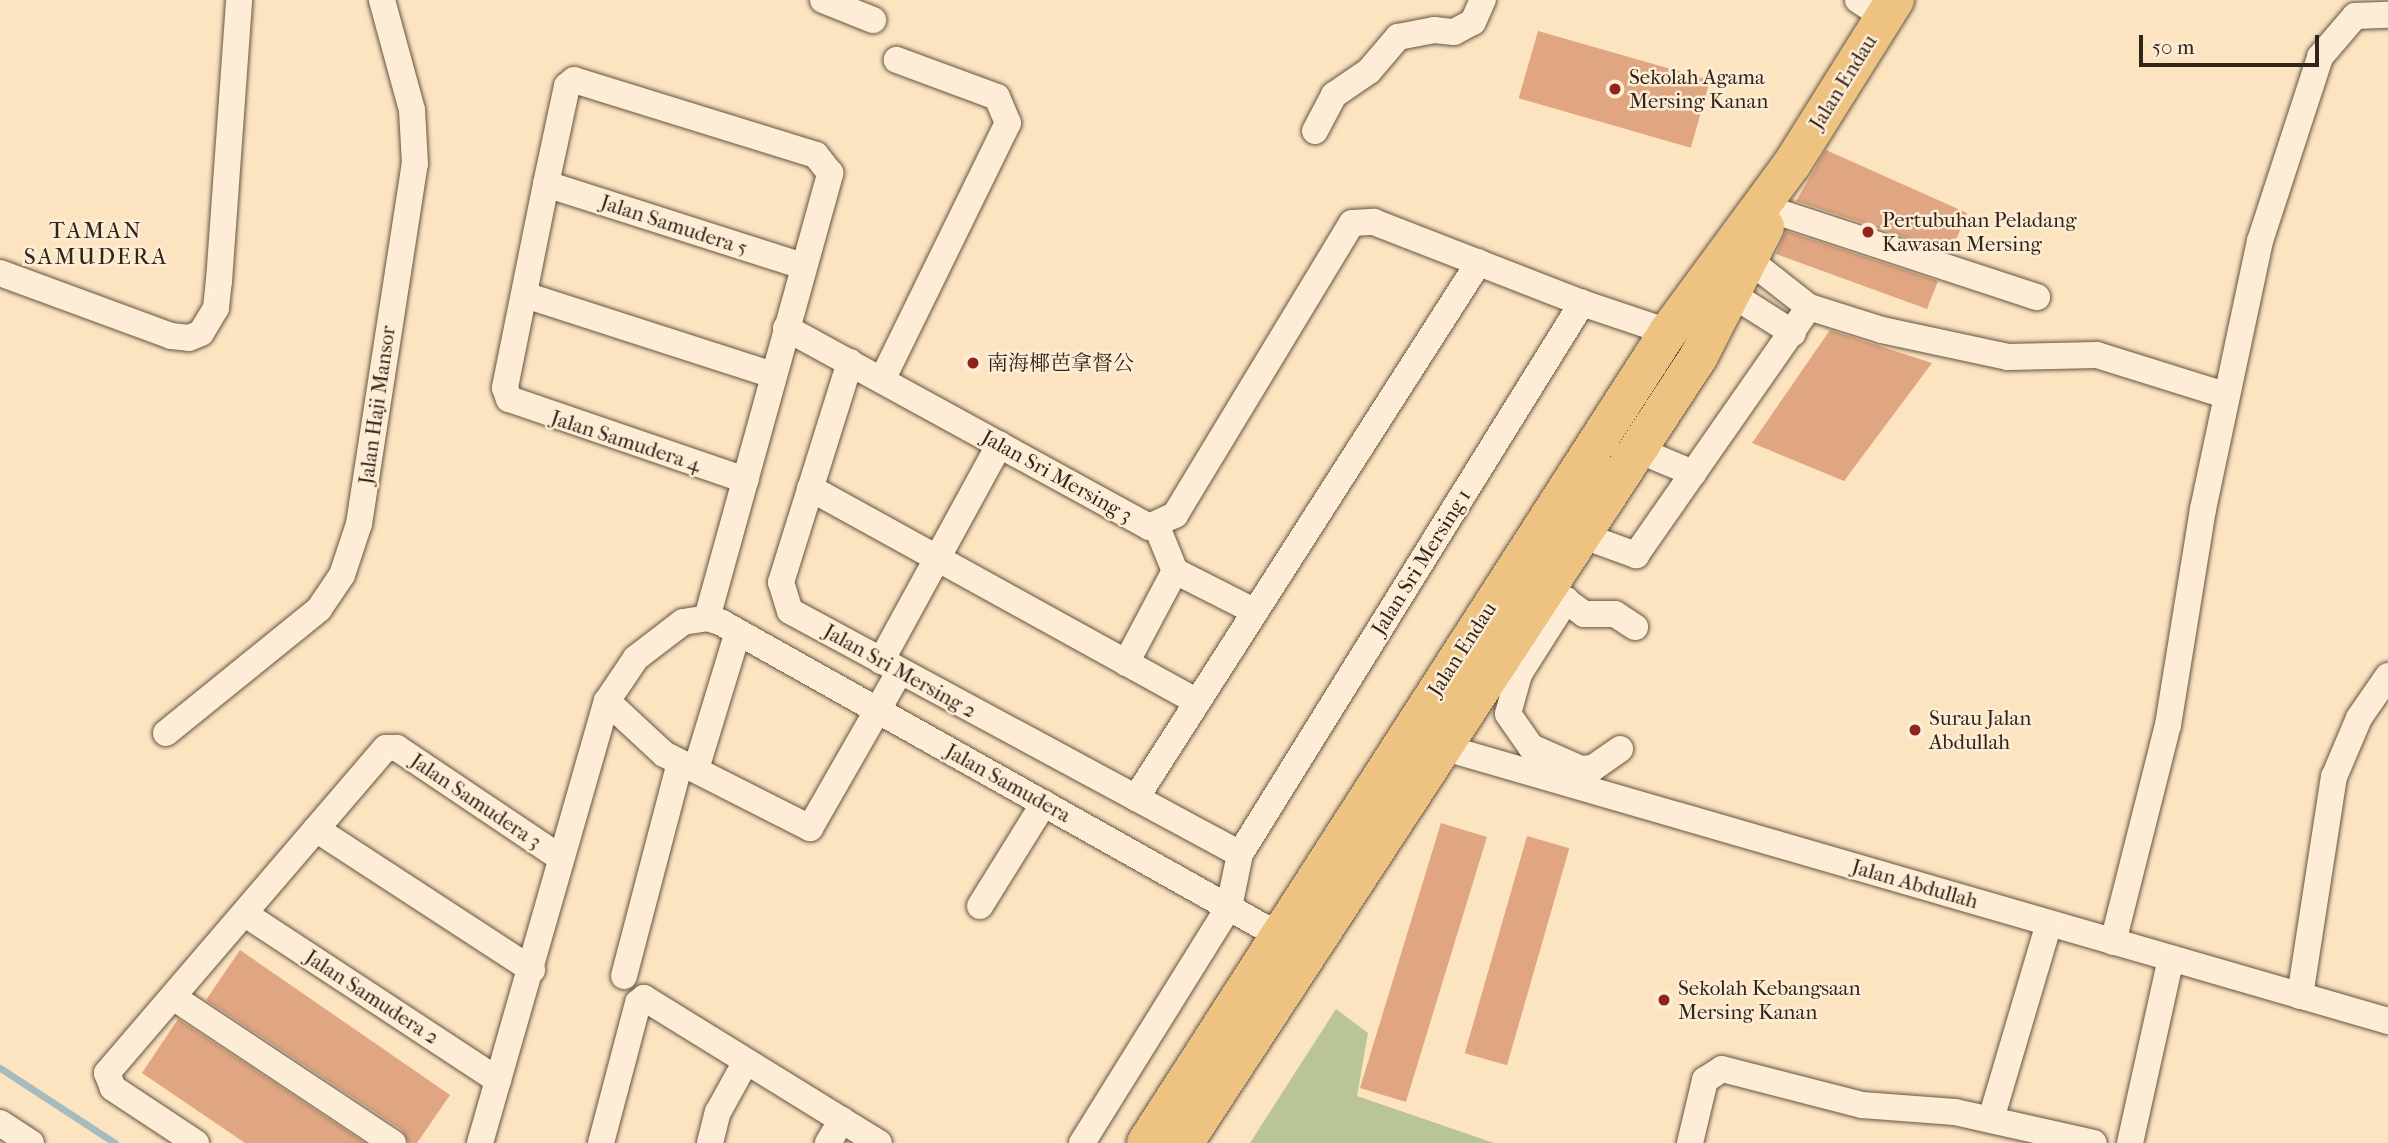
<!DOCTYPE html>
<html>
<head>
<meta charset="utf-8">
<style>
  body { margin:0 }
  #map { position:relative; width:2388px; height:1143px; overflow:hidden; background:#fde4c0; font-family:"IM FELL French Canon","Noto Serif SC",serif }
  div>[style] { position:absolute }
  .green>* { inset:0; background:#b9c597 }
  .stream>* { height:7px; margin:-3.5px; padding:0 3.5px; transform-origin:3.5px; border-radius:3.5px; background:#a6bbbe }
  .building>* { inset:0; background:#e0a581; transform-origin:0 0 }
  .roads { filter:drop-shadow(0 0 2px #645443) drop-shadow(0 0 2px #645443) }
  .minor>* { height:26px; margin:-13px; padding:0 13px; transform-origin:13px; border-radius:13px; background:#feedd6 }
  .highway>* { height:38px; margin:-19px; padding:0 19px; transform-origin:19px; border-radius:19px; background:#eec280 }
  .dots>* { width:19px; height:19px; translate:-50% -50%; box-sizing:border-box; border:4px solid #feedd6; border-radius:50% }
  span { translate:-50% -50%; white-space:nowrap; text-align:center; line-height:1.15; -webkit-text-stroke:5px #feedd6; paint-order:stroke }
  .poi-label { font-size:21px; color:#312419 }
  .left { translate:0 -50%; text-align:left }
  .street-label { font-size:21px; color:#312419 }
  .neighbourhood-label { font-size:23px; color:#312419; letter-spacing:2px }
  .scale { position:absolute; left:2139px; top:35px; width:180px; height:32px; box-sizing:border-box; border:4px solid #312419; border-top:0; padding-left:9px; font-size:21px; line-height:24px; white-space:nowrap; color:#312419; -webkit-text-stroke:5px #feedd6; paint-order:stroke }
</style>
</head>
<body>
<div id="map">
  <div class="green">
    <i style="clip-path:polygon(1336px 1009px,1368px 1033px,1357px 1096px,1494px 1143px,1250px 1143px)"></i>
  </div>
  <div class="stream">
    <i style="left:0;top:1068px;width:137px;rotate:33.1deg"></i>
  </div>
  <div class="building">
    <i style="left:1538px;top:31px;width:179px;height:70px;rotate:16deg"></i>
    <i style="clip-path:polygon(1826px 150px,1967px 213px,1951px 252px,1796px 201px)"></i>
    <i style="clip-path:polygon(1786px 231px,1938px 281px,1927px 309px,1776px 254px)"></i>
    <i style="clip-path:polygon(1830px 330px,1932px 363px,1844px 481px,1752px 443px)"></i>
    <i style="left:1441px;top:823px;width:48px;height:277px;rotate:17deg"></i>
    <i style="left:1527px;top:836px;width:44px;height:226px;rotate:16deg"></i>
    <i style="clip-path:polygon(240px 950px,450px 1095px,417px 1143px,409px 1143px,402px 1130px,206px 1000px)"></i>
    <i style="clip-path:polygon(178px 1019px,365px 1143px,245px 1143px,142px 1073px)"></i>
  </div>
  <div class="roads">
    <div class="minor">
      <i style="left:823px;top:0;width:54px;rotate:21.8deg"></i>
      <i style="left:1858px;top:0;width:31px;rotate:33deg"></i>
      <i style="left:1315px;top:131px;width:41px;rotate:-62.2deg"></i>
      <i style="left:1334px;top:95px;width:42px;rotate:-34.4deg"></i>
      <i style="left:1369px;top:71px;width:45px;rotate:-49.5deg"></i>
      <i style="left:1398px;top:37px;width:37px;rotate:-11deg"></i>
      <i style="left:1434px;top:30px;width:20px;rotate:6deg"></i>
      <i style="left:1454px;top:32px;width:21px;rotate:-28deg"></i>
      <i style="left:1473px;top:22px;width:24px;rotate:-66deg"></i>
      <i style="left:546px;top:184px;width:270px;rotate:17.7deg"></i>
      <i style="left:1772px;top:210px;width:279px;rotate:18.2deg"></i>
      <i style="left:1749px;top:260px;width:76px;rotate:38.1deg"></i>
      <i style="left:1809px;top:307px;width:77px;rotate:17.5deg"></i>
      <i style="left:1882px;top:330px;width:129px;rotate:12.1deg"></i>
      <i style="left:2008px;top:357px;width:89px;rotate:-1.3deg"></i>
      <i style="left:2097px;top:355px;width:134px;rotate:17.4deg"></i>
      <i style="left:0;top:273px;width:182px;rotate:20.2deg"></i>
      <i style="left:171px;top:336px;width:18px;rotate:6deg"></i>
      <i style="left:189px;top:338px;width:13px;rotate:-23deg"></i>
      <i style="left:201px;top:333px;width:29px;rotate:-59deg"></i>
      <i style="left:216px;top:308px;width:27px;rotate:-84deg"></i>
      <i style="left:219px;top:281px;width:282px;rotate:-85.9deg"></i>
      <i style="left:1714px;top:293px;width:19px;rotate:6deg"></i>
      <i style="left:1733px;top:295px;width:71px;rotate:32.3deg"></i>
      <i style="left:525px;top:295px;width:261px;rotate:17.9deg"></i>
      <i style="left:786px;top:328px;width:414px;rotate:28.7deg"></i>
      <i style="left:1149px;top:527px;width:29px;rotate:-25deg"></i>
      <i style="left:1175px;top:515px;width:341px;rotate:-58.8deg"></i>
      <i style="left:1352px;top:223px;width:22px;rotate:-3deg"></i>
      <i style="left:1374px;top:222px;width:223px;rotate:21.3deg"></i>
      <i style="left:850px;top:362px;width:231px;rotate:107.4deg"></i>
      <i style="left:781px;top:582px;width:30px;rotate:73deg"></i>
      <i style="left:790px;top:611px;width:511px;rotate:28.37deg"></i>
      <i style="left:883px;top:378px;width:284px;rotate:-63.9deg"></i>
      <i style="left:1008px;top:123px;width:28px;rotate:-113deg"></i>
      <i style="left:997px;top:97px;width:107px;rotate:-159.7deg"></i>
      <i style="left:1638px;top:450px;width:60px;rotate:22.7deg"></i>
      <i style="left:810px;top:488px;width:442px;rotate:28.9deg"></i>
      <i style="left:1157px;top:527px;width:48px;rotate:67.8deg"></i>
      <i style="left:1581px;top:535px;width:59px;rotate:20deg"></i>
      <i style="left:1636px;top:555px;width:302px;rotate:-55.1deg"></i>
      <i style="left:1547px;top:587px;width:46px;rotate:36.1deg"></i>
      <i style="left:1584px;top:614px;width:31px"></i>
      <i style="left:1615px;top:614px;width:24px;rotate:33deg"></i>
      <i style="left:707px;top:618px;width:462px;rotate:-74.5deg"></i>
      <i style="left:830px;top:173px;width:23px;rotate:-128deg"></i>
      <i style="left:816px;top:155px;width:253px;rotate:-162.8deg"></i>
      <i style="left:574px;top:80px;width:9px;rotate:139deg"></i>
      <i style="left:567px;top:86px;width:100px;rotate:102.1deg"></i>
      <i style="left:546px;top:184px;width:208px;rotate:101.4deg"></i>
      <i style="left:505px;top:388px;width:12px;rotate:70deg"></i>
      <i style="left:509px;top:399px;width:250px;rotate:18.9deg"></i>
      <i style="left:881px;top:661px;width:247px;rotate:-61.3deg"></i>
      <i style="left:1498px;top:661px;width:25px;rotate:32deg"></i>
      <i style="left:1519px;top:674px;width:41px;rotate:105.4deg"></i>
      <i style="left:1508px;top:714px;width:40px;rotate:55.1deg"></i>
      <i style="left:1531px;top:747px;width:55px;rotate:23.7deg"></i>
      <i style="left:1581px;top:769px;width:12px;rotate:-5deg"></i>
      <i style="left:1593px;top:768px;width:33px;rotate:-35deg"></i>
      <i style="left:1126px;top:663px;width:104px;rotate:-62deg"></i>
      <i style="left:1175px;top:571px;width:89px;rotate:26.9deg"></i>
      <i style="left:1519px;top:674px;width:88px;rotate:-57.6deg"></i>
      <i style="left:607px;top:701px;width:78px;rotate:42.9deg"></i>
      <i style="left:664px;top:754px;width:164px;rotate:26.9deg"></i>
      <i style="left:810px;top:828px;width:181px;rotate:-60.2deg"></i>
      <i style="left:166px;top:733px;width:197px;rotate:-39deg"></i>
      <i style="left:319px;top:609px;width:41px;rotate:-55.9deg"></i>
      <i style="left:342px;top:575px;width:54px;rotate:-71.6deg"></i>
      <i style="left:359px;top:524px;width:364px;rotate:-81.2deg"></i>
      <i style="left:415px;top:164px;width:54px;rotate:-93.2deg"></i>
      <i style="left:412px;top:110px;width:114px;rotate:-105.3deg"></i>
      <i style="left:1442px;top:747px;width:985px;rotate:16.15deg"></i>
      <i style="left:696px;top:769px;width:143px;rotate:-73deg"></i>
      <i style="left:1136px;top:798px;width:636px;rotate:-57.38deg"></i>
      <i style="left:316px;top:829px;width:258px;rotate:33.1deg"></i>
      <i style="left:980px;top:906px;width:121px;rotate:-58.1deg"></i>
      <i style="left:245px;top:914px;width:303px;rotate:33.3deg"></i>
      <i style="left:2113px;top:942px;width:224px;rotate:-75.8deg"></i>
      <i style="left:2168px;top:725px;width:219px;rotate:-80.8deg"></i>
      <i style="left:2203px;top:509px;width:274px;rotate:-78deg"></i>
      <i style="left:2260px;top:241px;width:194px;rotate:-71.9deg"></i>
      <i style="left:2320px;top:57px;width:54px;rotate:-49.5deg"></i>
      <i style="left:2355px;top:16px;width:33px;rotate:-2deg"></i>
      <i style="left:624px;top:976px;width:220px;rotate:-75.3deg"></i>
      <i style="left:2300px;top:996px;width:222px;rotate:-81.2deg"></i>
      <i style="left:2334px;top:777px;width:64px;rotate:-67deg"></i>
      <i style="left:2359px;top:718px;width:51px;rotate:-55.4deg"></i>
      <i style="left:173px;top:997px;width:264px;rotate:33.6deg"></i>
      <i style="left:1991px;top:1119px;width:204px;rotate:-73.5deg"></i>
      <i style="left:0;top:1123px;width:37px;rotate:33deg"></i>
      <i style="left:196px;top:1143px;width:100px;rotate:-146.5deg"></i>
      <i style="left:113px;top:1088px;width:16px;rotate:-112deg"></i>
      <i style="left:107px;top:1073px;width:428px;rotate:-49.4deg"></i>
      <i style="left:386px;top:748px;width:11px"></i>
      <i style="left:397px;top:748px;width:197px;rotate:33.9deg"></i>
      <i style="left:480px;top:1143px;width:460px;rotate:-74deg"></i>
      <i style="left:607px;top:701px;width:52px;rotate:-56deg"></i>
      <i style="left:636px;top:658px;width:59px;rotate:-37.5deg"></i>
      <i style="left:683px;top:622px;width:24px;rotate:-9deg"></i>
      <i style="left:707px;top:618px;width:16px;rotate:18deg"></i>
      <i style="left:722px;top:623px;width:654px;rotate:29.31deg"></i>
      <i style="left:601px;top:1143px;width:145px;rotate:-75.2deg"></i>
      <i style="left:638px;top:1003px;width:8px;rotate:-40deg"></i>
      <i style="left:644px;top:998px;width:276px;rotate:31.7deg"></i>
      <i style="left:710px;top:1143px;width:32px;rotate:-76deg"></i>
      <i style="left:718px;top:1112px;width:56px;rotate:-61.1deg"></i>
      <i style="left:828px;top:1143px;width:27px;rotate:-59deg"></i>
      <i style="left:1082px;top:1143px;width:278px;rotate:-58.1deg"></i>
      <i style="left:1229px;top:907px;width:54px;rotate:-78.3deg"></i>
      <i style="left:1240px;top:854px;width:649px;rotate:-58.17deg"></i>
      <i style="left:1582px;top:303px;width:91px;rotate:18.6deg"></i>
      <i style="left:1690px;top:1143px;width:65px;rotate:-76.6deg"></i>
      <i style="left:1705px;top:1080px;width:20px;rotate:-33deg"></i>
      <i style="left:1722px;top:1069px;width:145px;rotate:14.4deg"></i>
      <i style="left:1862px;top:1105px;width:93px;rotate:4.3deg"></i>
      <i style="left:1955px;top:1112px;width:142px;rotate:12.6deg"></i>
      <i style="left:2130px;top:1143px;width:189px;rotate:-77.5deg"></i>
    </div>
    <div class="highway">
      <i style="left:1146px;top:1143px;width:964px;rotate:-57.23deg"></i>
      <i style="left:1668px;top:332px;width:209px;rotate:-53.6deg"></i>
      <i style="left:1792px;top:164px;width:194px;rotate:-57.9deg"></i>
      <i style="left:1184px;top:1143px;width:941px;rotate:-56.8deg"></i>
      <i style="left:1699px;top:356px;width:145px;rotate:-62.9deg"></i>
    </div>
  </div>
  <div class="dots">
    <i style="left:1615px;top:89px;background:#8f2418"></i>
    <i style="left:1868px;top:232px;background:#8f2418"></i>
    <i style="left:973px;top:363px;background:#8f2418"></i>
    <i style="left:1915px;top:730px;background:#8f2418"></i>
    <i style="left:1664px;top:1000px;background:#8f2418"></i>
  </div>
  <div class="poi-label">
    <span class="left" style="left:1629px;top:89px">Sekolah Agama<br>Mersing Kanan</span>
    <span class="left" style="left:1882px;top:232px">Pertubuhan Peladang<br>Kawasan Mersing</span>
    <span class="left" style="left:987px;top:363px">南海椰芭拿督公</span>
    <span class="left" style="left:1929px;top:730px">Surau Jalan<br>Abdullah</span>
    <span class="left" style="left:1678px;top:1000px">Sekolah Kebangsaan<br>Mersing Kanan</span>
  </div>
  <div class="street-label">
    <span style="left:1843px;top:82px;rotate:-58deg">Jalan Endau</span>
    <span style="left:674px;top:225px;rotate:18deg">Jalan Samudera 5</span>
    <span style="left:377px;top:405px;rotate:-82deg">Jalan Haji Mansor</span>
    <span style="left:626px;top:441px;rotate:18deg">Jalan Samudera 4</span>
    <span style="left:1057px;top:476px;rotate:29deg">Jalan Sri Mersing 3</span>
    <span style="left:1421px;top:562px;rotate:-58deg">Jalan Sri Mersing 1</span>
    <span style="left:1462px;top:649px;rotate:-57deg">Jalan Endau</span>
    <span style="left:900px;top:671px;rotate:29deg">Jalan Sri Mersing 2</span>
    <span style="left:1008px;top:783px;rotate:29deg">Jalan Samudera</span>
    <span style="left:476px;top:801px;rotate:34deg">Jalan Samudera 3</span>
    <span style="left:1915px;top:884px;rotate:16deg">Jalan Abdullah</span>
    <span style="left:372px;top:997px;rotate:33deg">Jalan Samudera 2</span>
  </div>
  <div class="neighbourhood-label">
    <span style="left:96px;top:244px">TAMAN<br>SAMUDERA</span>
  </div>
  <div class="scale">50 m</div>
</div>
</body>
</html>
